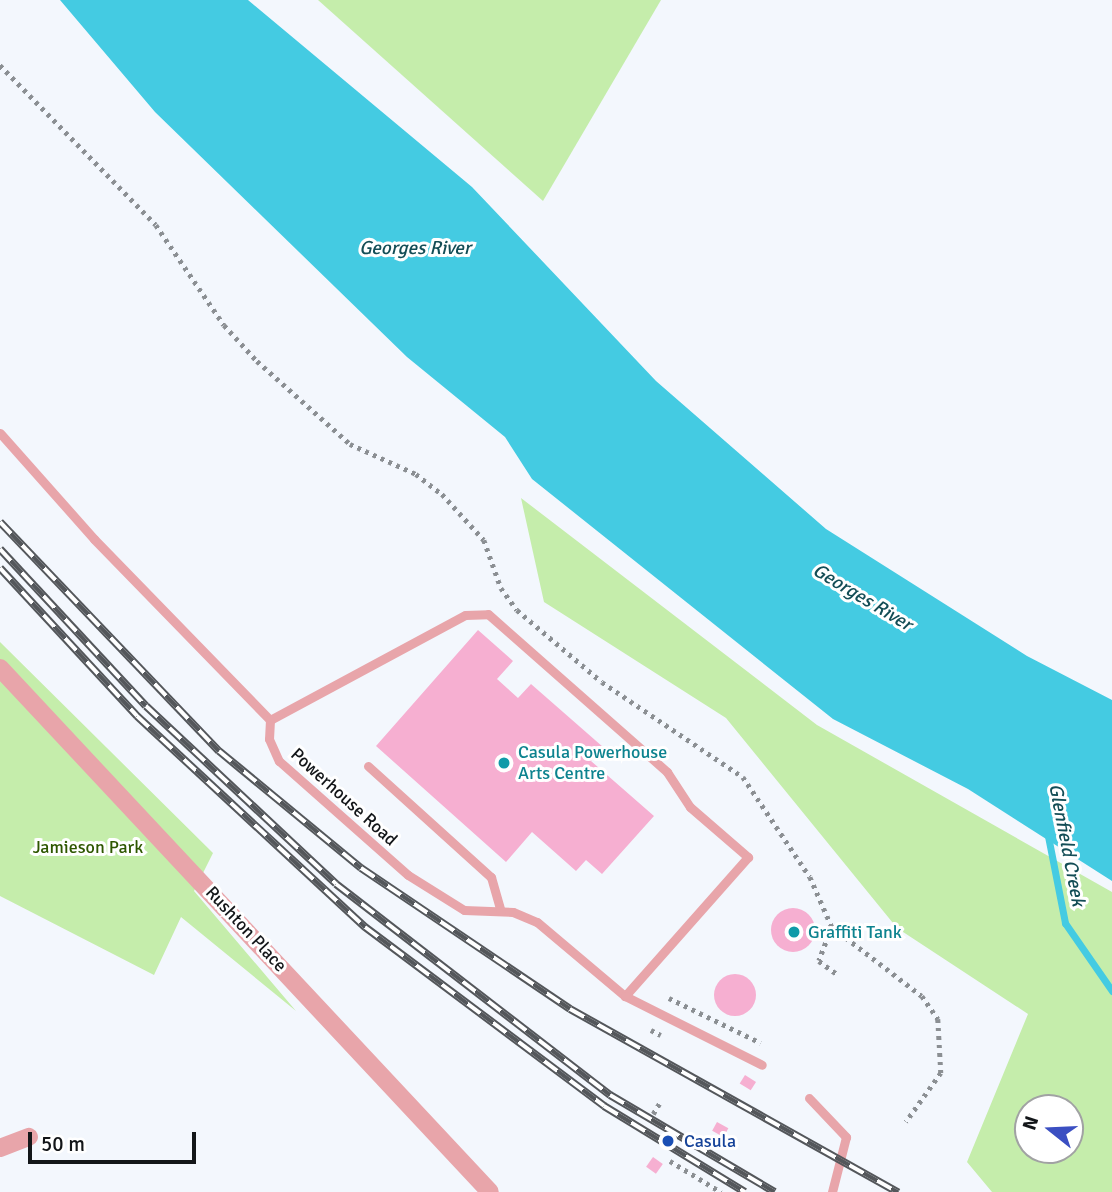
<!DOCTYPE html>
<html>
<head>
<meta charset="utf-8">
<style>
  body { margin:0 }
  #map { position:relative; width:1112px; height:1192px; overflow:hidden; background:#f3f7fd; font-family:Signika,sans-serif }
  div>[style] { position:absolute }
  .green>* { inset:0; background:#c5edab }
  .water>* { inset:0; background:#44cbe2 }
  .stream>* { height:7px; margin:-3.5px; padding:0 3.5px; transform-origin:3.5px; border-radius:3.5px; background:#44cbe2 }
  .building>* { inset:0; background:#f6afd1; transform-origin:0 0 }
  .round { border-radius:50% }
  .path>* { height:4.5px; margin-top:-2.25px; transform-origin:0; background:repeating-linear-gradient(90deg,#8b8f93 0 3.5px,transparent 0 8.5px) }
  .service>* { height:9px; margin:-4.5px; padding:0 4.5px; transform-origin:4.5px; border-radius:4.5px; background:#e8a5aa }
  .minor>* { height:18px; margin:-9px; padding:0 9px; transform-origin:9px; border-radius:9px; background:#e8a5aa }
  .rail>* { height:8px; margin-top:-4px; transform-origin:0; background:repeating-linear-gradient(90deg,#fff 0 16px,#54575b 0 32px); box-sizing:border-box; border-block:2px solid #54575b }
  .dots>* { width:19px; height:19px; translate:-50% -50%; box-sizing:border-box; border:4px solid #fff; border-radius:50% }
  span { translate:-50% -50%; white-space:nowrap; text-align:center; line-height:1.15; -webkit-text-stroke:6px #fff; paint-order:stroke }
  .culture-label { font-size:18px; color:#0d838f }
  .left { translate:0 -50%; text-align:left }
  .street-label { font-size:18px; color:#131619 }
  .park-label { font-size:18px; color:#2e5700 }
  .transit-label { font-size:18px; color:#164399 }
  .water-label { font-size:19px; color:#134d56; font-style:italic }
  .north { position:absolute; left:1014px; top:1094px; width:70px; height:70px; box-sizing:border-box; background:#fff; border:2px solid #a1a2a3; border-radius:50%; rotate:288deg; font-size:19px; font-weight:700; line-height:28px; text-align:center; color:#131619 }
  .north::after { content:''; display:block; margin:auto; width:24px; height:32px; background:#3b4fc2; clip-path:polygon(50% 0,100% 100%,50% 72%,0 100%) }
  .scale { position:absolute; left:28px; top:1132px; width:168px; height:32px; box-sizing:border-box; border:4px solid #131619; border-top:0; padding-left:9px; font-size:21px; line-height:24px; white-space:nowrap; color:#131619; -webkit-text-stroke:5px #fff; paint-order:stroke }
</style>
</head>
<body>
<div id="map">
  <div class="green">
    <i style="clip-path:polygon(318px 0,661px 0,543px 201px)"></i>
    <i style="clip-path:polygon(evenodd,521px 498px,817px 725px,1112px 892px,1112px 1192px,992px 1192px,967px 1162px,1028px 1014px,897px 928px,726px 718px,544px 602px,521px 498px,1028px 1108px,1070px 1108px,1070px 1150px,1028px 1150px,1028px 1108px)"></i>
    <i style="clip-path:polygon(0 642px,213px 853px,194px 891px,296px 1011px,181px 917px,154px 975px,0 896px)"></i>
  </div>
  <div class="water">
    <i style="clip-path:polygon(60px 0,248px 0,472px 187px,656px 381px,826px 529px,1027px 656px,1112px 700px,1112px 881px,968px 789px,833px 719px,532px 479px,505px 437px,407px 357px,155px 112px)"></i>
  </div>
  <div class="stream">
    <i style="left:1048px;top:836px;width:89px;rotate:78.9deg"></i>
    <i style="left:1065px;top:923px;width:83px;rotate:55.3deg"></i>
  </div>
  <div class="building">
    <i style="clip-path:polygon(478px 630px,513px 661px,497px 679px,518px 698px,531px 684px,603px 747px,591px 761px,654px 816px,602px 874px,586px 860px,576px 871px,532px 832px,506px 862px,376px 746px)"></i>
    <i class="round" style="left:771px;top:908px;width:44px;height:44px"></i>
    <i class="round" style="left:714px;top:974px;width:42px;height:42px"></i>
    <i style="left:745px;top:1075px;width:13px;height:10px;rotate:32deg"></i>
    <i style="left:717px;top:1122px;width:13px;height:10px;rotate:29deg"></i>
    <i style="left:653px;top:1157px;width:12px;height:12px;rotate:35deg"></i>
  </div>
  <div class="path">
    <i style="left:0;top:65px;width:223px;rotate:45.7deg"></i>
    <i style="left:156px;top:225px;width:121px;rotate:55.8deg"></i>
    <i style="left:224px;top:325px;width:49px;rotate:47.5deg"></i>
    <i style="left:257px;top:361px;width:125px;rotate:41.7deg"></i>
    <i style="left:350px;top:444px;width:72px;rotate:24.4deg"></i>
    <i style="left:416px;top:474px;width:33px;rotate:38deg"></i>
    <i style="left:442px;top:494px;width:62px;rotate:47.6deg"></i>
    <i style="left:484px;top:540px;width:51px;rotate:70.5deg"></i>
    <i style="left:501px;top:588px;width:27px;rotate:54deg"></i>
    <i style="left:517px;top:610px;width:111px;rotate:40.3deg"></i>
    <i style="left:602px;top:682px;width:170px;rotate:34deg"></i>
    <i style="left:743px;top:777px;width:120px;rotate:56.2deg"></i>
    <i style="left:810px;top:877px;width:55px;rotate:66.3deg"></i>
    <i style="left:832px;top:927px;width:113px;rotate:37.5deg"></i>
    <i style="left:922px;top:996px;width:28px;rotate:55deg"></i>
    <i style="left:938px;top:1019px;width:54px;rotate:86.8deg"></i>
    <i style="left:941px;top:1073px;width:60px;rotate:125.5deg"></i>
    <i style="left:832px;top:927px;width:36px;rotate:111deg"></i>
    <i style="left:819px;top:961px;width:22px;rotate:36deg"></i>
    <i style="left:669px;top:998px;width:102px;rotate:26.1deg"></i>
    <i style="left:651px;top:1030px;width:11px;rotate:27deg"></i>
    <i style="left:653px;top:1114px;width:12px;rotate:-59deg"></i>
    <i style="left:670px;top:1161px;width:60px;rotate:31.3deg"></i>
  </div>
  <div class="service">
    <i style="left:0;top:433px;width:142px;rotate:48.4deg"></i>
    <i style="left:94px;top:539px;width:252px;rotate:45.8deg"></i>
    <i style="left:270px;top:720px;width:221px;rotate:-28.3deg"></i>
    <i style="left:465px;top:615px;width:23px;rotate:-2deg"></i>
    <i style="left:488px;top:614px;width:239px;rotate:41.4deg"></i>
    <i style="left:667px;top:772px;width:42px;rotate:56.7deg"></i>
    <i style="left:690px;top:807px;width:77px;rotate:40.8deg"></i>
    <i style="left:748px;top:857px;width:186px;rotate:131.5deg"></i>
    <i style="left:270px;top:720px;width:19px;rotate:93deg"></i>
    <i style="left:269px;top:739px;width:24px;rotate:66deg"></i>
    <i style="left:279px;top:761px;width:172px;rotate:41.5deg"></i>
    <i style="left:408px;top:875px;width:66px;rotate:32deg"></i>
    <i style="left:464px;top:910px;width:49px;rotate:2.3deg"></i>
    <i style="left:513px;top:912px;width:26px;rotate:23deg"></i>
    <i style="left:537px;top:922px;width:115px;rotate:40.1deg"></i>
    <i style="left:625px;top:996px;width:153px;rotate:26.7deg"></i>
    <i style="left:368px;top:766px;width:166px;rotate:42.1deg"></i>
    <i style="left:491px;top:877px;width:35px;rotate:74deg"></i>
    <i style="left:809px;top:1098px;width:54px;rotate:46.5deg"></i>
    <i style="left:846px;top:1137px;width:57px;rotate:104.3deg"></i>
  </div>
  <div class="minor">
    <i style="left:0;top:668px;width:717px;rotate:46.92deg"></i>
    <i style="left:0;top:1148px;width:31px;rotate:-21deg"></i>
  </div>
  <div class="rail">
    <i style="left:0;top:522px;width:317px;rotate:46.3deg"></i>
    <i style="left:219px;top:751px;width:184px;rotate:39.5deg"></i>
    <i style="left:361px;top:868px;width:252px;rotate:34deg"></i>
    <i style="left:570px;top:1009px;width:376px;rotate:29.2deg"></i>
    <i style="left:0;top:549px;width:214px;rotate:47.1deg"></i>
    <i style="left:146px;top:706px;width:260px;rotate:43.1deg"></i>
    <i style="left:336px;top:884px;width:346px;rotate:37.6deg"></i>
    <i style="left:610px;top:1095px;width:191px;rotate:30.5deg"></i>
    <i style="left:0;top:568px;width:202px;rotate:47.2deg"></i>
    <i style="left:137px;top:716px;width:311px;rotate:42.8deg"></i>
    <i style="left:365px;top:927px;width:299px;rotate:36.8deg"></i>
    <i style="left:604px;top:1106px;width:165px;rotate:31.4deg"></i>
  </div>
  <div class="dots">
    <i style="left:504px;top:763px;background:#0f9aa8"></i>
    <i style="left:794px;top:932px;background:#0f9aa8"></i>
    <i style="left:668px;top:1141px;background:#1a4fb4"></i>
  </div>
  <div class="culture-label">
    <span class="left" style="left:518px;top:763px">Casula Powerhouse<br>Arts Centre</span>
    <span class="left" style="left:808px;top:932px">Graffiti Tank</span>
  </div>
  <div class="street-label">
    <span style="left:344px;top:797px;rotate:42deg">Powerhouse Road</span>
    <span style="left:246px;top:929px;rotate:47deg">Rushton Place</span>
  </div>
  <div class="park-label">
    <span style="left:88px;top:847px">Jamieson Park</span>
  </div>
  <div class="transit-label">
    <span class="left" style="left:684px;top:1141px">Casula</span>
  </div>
  <div class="water-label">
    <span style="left:415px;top:249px">Georges River</span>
    <span style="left:862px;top:598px;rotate:31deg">Georges River</span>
    <span style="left:1066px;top:845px;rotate:79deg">Glenfield Creek</span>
  </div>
  <div class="north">N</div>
  <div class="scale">50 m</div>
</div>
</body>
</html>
